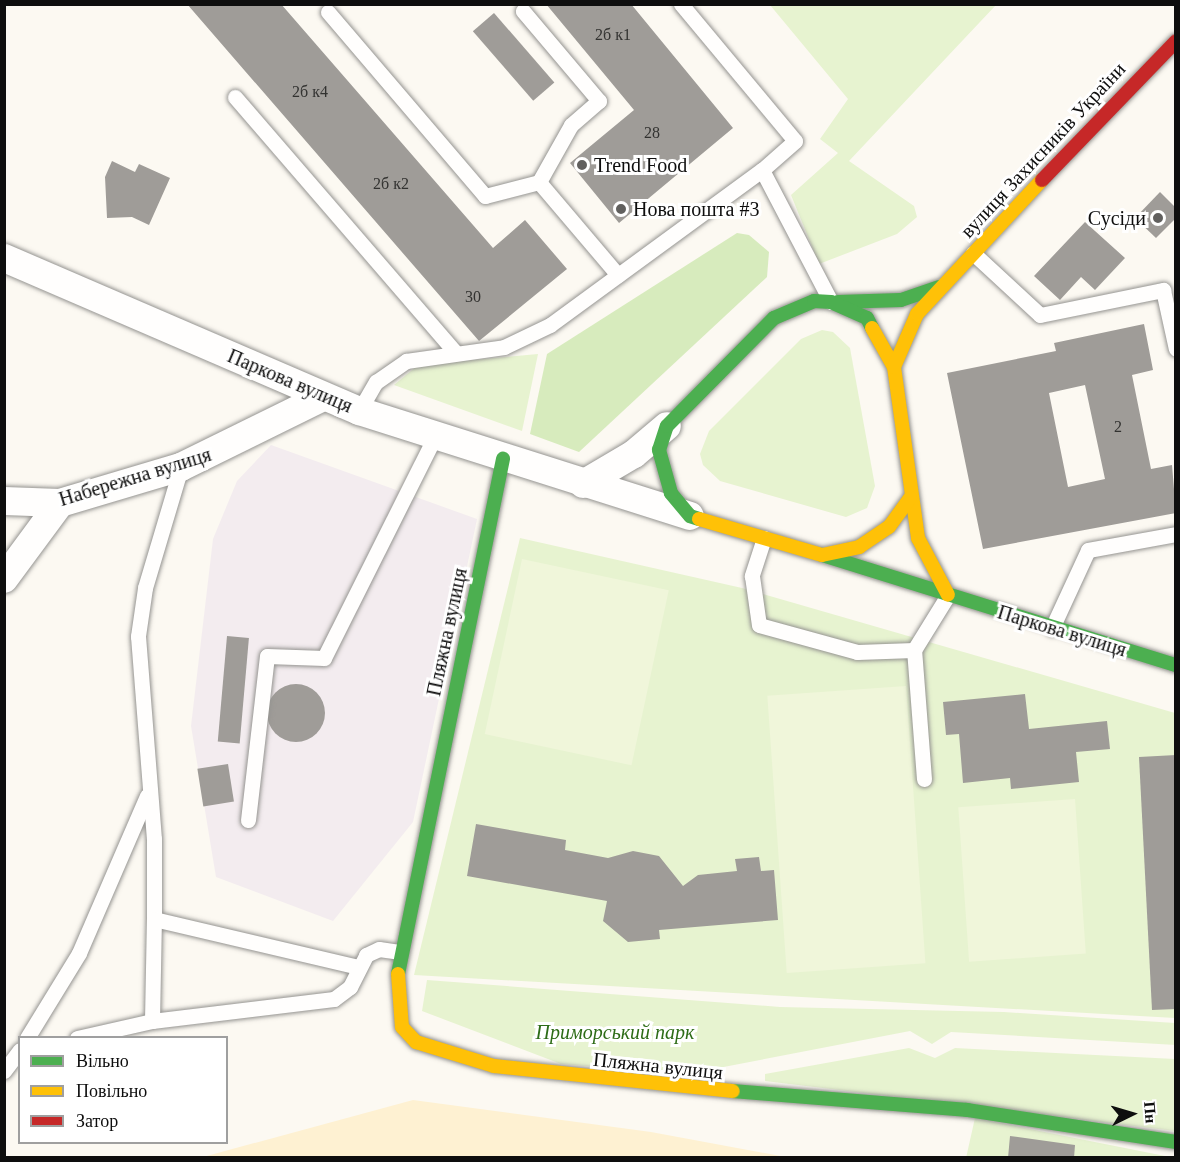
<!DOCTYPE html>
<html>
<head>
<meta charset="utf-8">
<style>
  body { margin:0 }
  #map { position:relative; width:1180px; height:1162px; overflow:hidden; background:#fcf9f2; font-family:"Times New Roman",serif }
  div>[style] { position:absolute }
  .industrial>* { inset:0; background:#f3ecef }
  .green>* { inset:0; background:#e7f3d0 }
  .forest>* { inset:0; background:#d7ebbd }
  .sand>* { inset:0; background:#fef1d2 }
  .pitch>* { inset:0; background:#f0f6da; transform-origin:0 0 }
  .building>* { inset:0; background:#9f9c98; transform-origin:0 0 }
  .round { border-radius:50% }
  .roads { filter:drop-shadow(0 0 2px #959491) drop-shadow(0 0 2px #959491) }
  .lane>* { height:15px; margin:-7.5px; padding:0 7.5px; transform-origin:7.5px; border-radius:7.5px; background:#fffefd }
  .street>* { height:28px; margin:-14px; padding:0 14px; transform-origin:14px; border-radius:14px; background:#fffefd }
  .fast>* { height:14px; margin:-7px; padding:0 7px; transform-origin:7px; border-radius:7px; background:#4caf50 }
  .slow>* { height:14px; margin:-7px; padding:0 7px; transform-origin:7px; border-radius:7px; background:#ffc107 }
  .jam>* { height:14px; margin:-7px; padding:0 7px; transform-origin:7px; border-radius:7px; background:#c62828 }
  .dots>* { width:16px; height:16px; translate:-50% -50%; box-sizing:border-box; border:3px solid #fff; border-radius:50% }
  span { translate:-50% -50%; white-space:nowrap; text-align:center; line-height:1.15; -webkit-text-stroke:6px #fff; paint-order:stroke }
  .number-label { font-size:16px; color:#323230 }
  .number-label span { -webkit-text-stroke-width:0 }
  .street-label { font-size:20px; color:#0e0e0e }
  .poi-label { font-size:20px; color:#0e0e0e }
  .left { translate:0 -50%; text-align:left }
  .right { translate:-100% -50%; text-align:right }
  .park-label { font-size:20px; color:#2d6c17; font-style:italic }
  .frame { position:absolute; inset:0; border:6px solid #0e0e0e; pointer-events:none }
  .legend { position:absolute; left:18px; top:1036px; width:210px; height:108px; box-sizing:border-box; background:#fff; border:2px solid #9f9f9f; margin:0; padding:8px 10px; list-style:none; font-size:18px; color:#0e0e0e }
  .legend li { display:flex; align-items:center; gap:12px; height:30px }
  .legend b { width:30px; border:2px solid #9f9f9f }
  .north { position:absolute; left:1102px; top:1084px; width:60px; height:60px; -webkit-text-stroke:4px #fff; paint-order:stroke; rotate:85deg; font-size:16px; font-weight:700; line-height:24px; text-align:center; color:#0e0e0e }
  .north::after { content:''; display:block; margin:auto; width:21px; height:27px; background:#0e0e0e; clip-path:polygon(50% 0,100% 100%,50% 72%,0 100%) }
</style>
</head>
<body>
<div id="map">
  <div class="industrial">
    <i style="clip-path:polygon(271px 445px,477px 519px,413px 822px,333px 921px,216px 877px,191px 726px,213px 539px,237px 481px)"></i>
  </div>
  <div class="green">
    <i style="clip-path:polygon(770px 5px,996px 5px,849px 161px,914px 206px,917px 217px,897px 234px,819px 264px,791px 195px,838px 153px,820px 139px,848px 99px)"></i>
    <i style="clip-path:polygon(822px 330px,833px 332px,850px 348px,875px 486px,867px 508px,846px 517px,720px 481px,703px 465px,700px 454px,709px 431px,801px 339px)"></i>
    <i style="clip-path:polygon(538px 354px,522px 431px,394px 385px,418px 365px)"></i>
    <i style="clip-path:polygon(520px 538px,742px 588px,1175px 713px,1175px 1018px,414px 975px)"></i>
    <i style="clip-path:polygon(427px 980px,780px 1007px,1004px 1012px,1175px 1023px,1176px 1045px,951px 1032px,932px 1044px,910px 1031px,687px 1074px,561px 1064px,422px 1011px)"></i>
    <i style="clip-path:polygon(909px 1048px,935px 1058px,955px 1048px,1175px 1059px,1175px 1131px,765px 1081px,765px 1074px)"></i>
    <i style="clip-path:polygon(975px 1118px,1175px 1158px,966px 1158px)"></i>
  </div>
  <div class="forest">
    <i style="clip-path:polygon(737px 233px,749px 235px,769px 252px,767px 277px,579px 452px,530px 434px,547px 354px)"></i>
  </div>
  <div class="sand">
    <i style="clip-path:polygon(413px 1100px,651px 1132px,786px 1157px,203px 1157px)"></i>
  </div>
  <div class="pitch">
    <i style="left:522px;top:559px;width:150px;height:179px;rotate:12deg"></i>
    <i style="left:906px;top:686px;width:278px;height:139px;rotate:86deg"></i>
    <i style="left:1075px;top:799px;width:155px;height:117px;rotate:86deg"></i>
  </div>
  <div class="building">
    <i style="clip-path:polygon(187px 4px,281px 4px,493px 248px,525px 220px,567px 269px,479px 341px)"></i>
    <i style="clip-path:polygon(546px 4px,631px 4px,733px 128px,619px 223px,570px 163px,634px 110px)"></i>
    <i style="left:494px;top:13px;width:92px;height:28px;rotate:49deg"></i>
    <i style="clip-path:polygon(112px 161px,135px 172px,139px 164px,170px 178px,149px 225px,132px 217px,107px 218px,105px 177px)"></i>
    <i style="clip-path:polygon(1160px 192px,1176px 208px,1176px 218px,1156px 238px,1135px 218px)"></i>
    <i style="clip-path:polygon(1085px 222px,1125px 258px,1095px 290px,1081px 277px,1060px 300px,1034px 276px)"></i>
    <i style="clip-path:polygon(evenodd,1144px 324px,1153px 370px,1132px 375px,1151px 469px,1172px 465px,1176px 513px,983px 549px,947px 373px,1056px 351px,1054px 343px,1144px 324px,1085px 385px,1105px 479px,1068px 487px,1049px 393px,1085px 385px)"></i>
    <i style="left:227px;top:636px;width:22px;height:106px;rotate:5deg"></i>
    <i class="round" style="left:267px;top:684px;width:58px;height:58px"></i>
    <i style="clip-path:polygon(1025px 694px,1029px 729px,1107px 721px,1110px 749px,1076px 752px,1079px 782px,1011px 789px,1010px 778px,963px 783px,959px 734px,946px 735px,943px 702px)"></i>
    <i style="clip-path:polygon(1176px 755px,1176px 1009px,1152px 1010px,1139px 757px)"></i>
    <i style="left:228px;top:764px;width:38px;height:31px;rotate:81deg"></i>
    <i style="clip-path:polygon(476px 824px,566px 840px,565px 850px,608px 858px,633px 851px,659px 856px,683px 886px,698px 875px,737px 871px,735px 859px,759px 857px,761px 871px,774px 870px,778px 920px,659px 930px,660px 939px,628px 942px,603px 921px,607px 901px,467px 876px)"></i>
    <i style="clip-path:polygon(1010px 1136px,1075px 1145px,1074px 1158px,1008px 1158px)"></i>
  </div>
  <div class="roads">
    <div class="lane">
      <i style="left:681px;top:4px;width:178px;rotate:50.2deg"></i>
      <i style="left:795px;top:141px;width:44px;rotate:138.7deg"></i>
      <i style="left:328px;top:12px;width:242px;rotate:49.5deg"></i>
      <i style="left:485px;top:196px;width:56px;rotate:-14.5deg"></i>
      <i style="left:539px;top:182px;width:65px;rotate:-60.7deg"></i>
      <i style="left:571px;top:125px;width:37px;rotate:-41deg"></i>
      <i style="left:599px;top:101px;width:118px;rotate:-130.2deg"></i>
      <i style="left:235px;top:97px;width:337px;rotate:49.2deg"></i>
      <i style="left:539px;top:182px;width:122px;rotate:49.7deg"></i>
      <i style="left:973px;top:253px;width:91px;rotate:42.8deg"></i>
      <i style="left:1040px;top:315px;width:126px;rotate:-11.5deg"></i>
      <i style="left:1163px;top:290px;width:60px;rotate:77.6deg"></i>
      <i style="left:359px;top:411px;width:34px;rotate:-60deg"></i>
      <i style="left:376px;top:382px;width:37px;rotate:-35deg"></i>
      <i style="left:406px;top:361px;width:99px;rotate:-8.1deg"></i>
      <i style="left:504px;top:347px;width:51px;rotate:-25.6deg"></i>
      <i style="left:550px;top:325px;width:263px;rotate:-36.2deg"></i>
      <i style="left:762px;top:170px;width:149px;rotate:62.4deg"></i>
      <i style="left:181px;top:467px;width:126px;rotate:106.6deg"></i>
      <i style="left:145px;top:588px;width:49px;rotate:98.3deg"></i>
      <i style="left:138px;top:636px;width:204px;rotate:85.5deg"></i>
      <i style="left:154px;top:839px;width:80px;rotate:90deg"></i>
      <i style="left:154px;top:919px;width:210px;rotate:13.2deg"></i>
      <i style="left:764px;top:538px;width:40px;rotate:108deg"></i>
      <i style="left:752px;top:576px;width:49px;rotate:81.9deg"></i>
      <i style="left:759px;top:625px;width:102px;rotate:15.4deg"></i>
      <i style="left:857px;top:652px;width:57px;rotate:-2deg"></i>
      <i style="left:1052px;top:628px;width:86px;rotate:-65.2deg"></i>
      <i style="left:1088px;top:550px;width:89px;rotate:-10.3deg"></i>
      <i style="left:924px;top:779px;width:129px;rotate:-94.4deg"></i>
      <i style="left:914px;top:650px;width:65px;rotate:-58.3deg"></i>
      <i style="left:248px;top:820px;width:165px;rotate:-83.4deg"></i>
      <i style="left:267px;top:656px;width:57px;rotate:2deg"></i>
      <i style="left:324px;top:658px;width:248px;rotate:-63.4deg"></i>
      <i style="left:152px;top:1021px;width:102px;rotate:-88.9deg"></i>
      <i style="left:27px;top:1038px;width:100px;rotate:-58.5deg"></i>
      <i style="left:79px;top:953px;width:171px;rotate:-66.6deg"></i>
      <i style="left:77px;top:1038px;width:77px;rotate:-12.8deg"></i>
      <i style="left:152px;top:1021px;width:183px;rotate:-6.9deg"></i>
      <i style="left:334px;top:999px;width:20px;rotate:-37deg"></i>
      <i style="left:350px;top:987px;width:36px;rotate:-63deg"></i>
      <i style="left:366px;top:955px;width:14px;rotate:-25deg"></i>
      <i style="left:379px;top:949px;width:22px;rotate:8deg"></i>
      <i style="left:4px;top:1071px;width:26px;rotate:-53deg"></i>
    </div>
    <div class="street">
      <i style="left:4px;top:258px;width:387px;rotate:23.3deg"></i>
      <i style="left:359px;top:411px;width:347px;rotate:17.6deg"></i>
      <i style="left:583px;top:484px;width:59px;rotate:-30.5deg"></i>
      <i style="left:634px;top:454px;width:43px;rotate:-40.3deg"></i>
      <i style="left:4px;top:501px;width:56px;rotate:2deg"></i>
      <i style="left:60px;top:503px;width:126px;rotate:-16.6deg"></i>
      <i style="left:181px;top:467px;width:158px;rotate:-26.2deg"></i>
      <i style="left:4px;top:579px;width:94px;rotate:-53.6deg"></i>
    </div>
    <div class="fast">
      <i style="left:838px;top:302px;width:63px;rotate:-1.8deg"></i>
      <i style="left:901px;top:300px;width:40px;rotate:-18.9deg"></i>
      <i style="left:699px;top:519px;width:9px;rotate:-162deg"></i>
      <i style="left:690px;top:516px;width:30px;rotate:-130deg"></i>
      <i style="left:671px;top:493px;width:45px;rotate:-105.6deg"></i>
      <i style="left:659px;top:450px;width:25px;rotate:-72deg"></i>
      <i style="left:667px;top:426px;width:152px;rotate:-45.3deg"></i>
      <i style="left:774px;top:318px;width:43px;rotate:-23deg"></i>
      <i style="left:814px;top:301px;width:17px;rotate:3deg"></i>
      <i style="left:831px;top:302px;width:39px;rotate:24deg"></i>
      <i style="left:867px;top:318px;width:11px;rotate:63deg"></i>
      <i style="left:822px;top:555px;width:371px;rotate:17.3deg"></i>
      <i style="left:398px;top:974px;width:526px;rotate:-78.48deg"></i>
      <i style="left:733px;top:1091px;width:235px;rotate:4.6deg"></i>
      <i style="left:967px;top:1110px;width:211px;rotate:8.7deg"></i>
    </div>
    <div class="slow">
      <i style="left:872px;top:328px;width:45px;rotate:60.6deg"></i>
      <i style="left:894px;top:367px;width:173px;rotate:82deg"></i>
      <i style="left:918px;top:538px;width:64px;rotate:62.2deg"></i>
      <i style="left:894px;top:367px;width:58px;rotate:-66.5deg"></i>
      <i style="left:917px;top:314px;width:183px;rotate:-47deg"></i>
      <i style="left:699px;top:519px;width:128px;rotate:16.3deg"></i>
      <i style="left:822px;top:555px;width:38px;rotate:-12deg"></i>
      <i style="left:859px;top:547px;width:36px;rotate:-34deg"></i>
      <i style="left:889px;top:527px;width:36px;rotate:-54deg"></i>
      <i style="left:398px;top:974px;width:53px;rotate:85.7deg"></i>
      <i style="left:402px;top:1027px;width:21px;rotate:47deg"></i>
      <i style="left:416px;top:1042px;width:82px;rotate:17.1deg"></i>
      <i style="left:494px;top:1066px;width:240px;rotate:6deg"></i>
    </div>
    <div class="jam">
      <i style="left:1042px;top:180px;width:193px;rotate:-46deg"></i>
    </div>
  </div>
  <div class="dots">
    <i style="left:582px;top:165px;background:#61605e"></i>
    <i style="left:621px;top:209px;background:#61605e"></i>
    <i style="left:1158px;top:218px;background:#61605e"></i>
  </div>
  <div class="number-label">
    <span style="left:613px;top:35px">2б к1</span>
    <span style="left:310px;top:92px">2б к4</span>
    <span style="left:652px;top:133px">28</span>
    <span style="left:391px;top:184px">2б к2</span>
    <span style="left:473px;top:297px">30</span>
    <span style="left:1118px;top:427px">2</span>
  </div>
  <div class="street-label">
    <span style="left:1043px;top:150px;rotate:-47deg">вулиця Захисників України</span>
    <span style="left:290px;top:381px;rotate:23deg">Паркова вулиця</span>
    <span style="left:135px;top:477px;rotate:-17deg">Набережна вулиця</span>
    <span style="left:1062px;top:631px;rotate:17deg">Паркова вулиця</span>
    <span style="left:447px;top:632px;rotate:-78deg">Пляжна вулиця</span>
    <span style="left:658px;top:1066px;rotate:6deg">Пляжна вулиця</span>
  </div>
  <div class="poi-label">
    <span class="left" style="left:594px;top:165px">Trend Food</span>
    <span class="left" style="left:633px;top:209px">Нова пошта #3</span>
    <span class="right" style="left:1146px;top:218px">Сусіди</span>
  </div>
  <div class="park-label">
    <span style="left:615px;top:1032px">Приморський парк</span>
  </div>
  <div class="frame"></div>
  <ul class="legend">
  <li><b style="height:8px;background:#4caf50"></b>Вільно</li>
  <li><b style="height:8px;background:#ffc107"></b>Повільно</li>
  <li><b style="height:8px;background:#c62828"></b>Затор</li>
  </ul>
  <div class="north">Пн</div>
</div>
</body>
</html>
